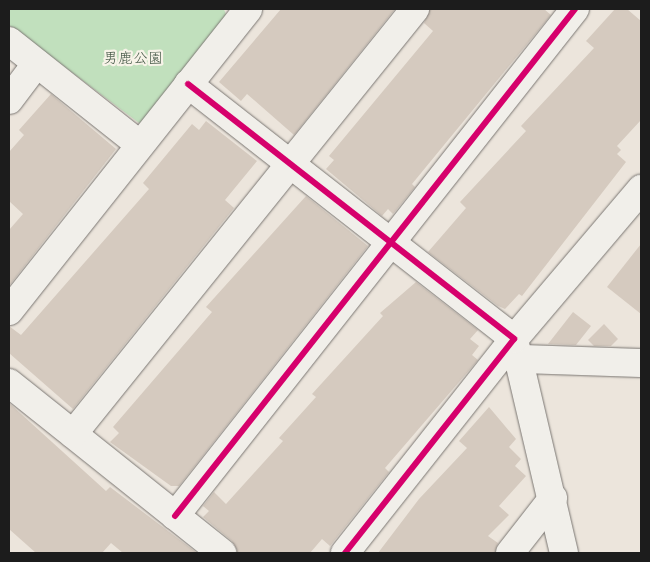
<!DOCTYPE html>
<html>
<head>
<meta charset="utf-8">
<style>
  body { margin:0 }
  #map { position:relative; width:650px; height:562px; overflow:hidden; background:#ece5dc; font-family:"Patrick Hand","Klee One",sans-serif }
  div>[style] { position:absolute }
  .green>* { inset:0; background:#c1e0bd }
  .building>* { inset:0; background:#d5cabf }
  .roads { filter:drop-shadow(0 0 1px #7a7672) drop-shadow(0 0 1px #7a7672) }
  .minor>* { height:28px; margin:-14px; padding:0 14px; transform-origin:14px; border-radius:14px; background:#f1efea }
  .cycleway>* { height:6px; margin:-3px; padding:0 3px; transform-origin:3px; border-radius:3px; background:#d6006c }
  span { translate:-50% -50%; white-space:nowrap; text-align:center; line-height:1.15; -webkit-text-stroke:4.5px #f7f3e8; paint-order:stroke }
  .park-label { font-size:15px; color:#435645 }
  .frame { position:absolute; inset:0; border:10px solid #1c1c1c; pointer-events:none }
</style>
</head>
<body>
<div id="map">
  <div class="green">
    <i style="clip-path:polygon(9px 9px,224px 9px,228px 21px,148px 122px,139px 123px,9px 25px)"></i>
  </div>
  <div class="building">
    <i style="clip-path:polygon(281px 9px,395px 9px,294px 135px,247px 94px,241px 101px,219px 82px)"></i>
    <i style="clip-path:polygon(430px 9px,544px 9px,551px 15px,412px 184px,415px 187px,393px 214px,388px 209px,382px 216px,326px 169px,334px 160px,329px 156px,433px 31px,424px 23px)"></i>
    <i style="clip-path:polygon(615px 9px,627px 9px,641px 21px,641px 120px,617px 146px,621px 150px,617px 154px,626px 162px,522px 296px,519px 294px,505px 309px,498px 306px,428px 252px,466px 208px,460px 202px,526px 131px,521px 126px,594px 48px,586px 41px)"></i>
    <i style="clip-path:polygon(51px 94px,116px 149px,9px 286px,9px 230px,23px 214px,9px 201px,9px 152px,24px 135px,19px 130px)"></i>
    <i style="clip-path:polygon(206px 121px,257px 161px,225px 200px,234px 208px,73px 409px,9px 353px,9px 326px,21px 335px,149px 189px,143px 183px,192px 124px,199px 130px)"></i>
    <i style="clip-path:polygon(306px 196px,368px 246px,179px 486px,171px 486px,110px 442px,119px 433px,113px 427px,212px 312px,206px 307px)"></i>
    <i style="clip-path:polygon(641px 244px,641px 314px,607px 287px)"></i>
    <i style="clip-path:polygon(416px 282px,478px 330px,470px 339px,479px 346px,472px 355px,478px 360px,385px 468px,389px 472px,330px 546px,322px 539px,310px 553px,237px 553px,232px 541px,203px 517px,209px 511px,203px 506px,214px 492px,226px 504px,283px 441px,279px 438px,316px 397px,312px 394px,383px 316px,380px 313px)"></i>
    <i style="clip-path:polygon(573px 312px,591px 326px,576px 345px,548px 344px)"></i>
    <i style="clip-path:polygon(604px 324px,618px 339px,611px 346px,594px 346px,588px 340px)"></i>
    <i style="clip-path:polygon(9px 403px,106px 491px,110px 487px,197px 553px,123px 553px,111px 543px,102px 553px,36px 553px,9px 529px)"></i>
    <i style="clip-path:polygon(489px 407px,516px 439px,509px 447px,521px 459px,515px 466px,526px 476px,499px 506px,509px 515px,488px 536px,498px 543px,495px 553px,378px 553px,419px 499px,467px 448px,459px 441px)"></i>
  </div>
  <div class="roads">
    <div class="minor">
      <i style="left:9px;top:41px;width:167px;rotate:38.4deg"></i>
      <i style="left:188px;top:84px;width:414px;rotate:38deg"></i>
      <i style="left:514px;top:339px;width:273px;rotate:128.3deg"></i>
      <i style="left:9px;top:100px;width:46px;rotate:-52.9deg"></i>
      <i style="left:9px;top:311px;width:385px;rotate:-51.6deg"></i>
      <i style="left:522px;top:359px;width:119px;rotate:1.9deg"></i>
      <i style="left:9px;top:383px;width:273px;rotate:38.6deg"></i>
      <i style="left:73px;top:434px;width:546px;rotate:-51.18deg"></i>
      <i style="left:175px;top:516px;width:646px;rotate:-51.73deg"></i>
      <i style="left:510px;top:553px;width:70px;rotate:-52deg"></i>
      <i style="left:564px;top:553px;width:220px;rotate:-103.2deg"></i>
      <i style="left:514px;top:339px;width:197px;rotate:-49.7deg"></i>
    </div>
  </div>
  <div class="cycleway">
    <i style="left:188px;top:84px;width:414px;rotate:38deg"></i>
    <i style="left:514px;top:339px;width:273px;rotate:128.3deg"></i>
    <i style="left:175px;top:516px;width:646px;rotate:-51.73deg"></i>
  </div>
  <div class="park-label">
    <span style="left:133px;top:58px">男鹿公園</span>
  </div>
  <div class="frame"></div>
</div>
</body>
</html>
